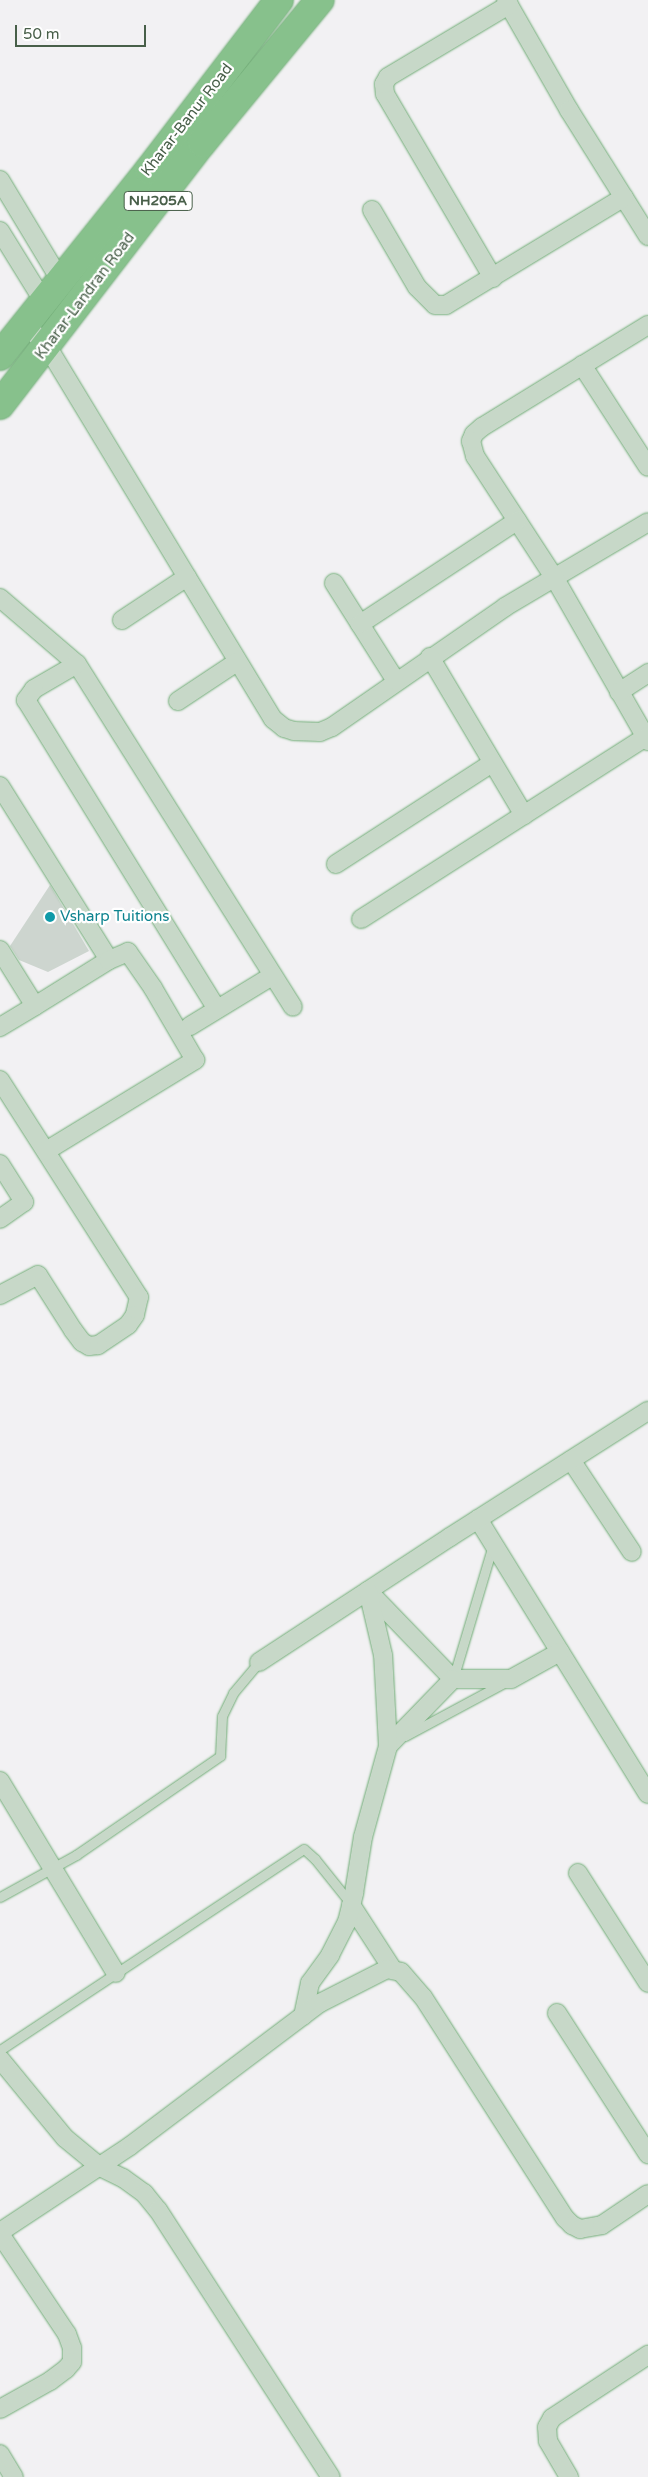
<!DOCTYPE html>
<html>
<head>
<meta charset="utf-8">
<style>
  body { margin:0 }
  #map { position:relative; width:648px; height:2477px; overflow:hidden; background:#f2f1f3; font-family:"Varela Round",sans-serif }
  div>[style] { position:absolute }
  .building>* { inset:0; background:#cdd5cf }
  .roads { filter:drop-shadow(0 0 1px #72ad78) drop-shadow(0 0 1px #72ad78) }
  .lane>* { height:9px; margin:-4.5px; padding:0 4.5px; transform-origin:4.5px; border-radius:4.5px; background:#c7d8c8 }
  .street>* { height:18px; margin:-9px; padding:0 9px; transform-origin:9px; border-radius:9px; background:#c7d8c8 }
  .highway>* { height:28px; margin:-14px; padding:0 14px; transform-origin:14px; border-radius:14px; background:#87c18c }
  .dots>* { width:14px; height:14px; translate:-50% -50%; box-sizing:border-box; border:2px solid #fff; border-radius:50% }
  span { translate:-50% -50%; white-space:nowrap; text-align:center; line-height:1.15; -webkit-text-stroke:4.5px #fff; paint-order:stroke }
  .shield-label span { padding:1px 4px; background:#fff; border:1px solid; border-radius:4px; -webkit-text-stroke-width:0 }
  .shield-label { font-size:14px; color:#485f49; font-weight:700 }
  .street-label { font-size:15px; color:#485f49 }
  .culture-label { font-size:15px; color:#0d838f }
  .left { translate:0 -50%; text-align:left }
  .scale { position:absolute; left:15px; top:25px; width:131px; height:22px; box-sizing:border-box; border:2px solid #485f49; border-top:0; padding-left:6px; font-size:15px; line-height:18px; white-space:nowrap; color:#485f49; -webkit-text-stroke:4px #fff; paint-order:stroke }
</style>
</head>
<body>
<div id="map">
  <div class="building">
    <i style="clip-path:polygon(50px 885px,89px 951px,48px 972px,19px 960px,10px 946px)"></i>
  </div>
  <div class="roads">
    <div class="lane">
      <i style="left:453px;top:1679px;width:140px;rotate:-73.4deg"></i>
      <i style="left:405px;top:1736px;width:112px;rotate:-28.2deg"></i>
      <i style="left:0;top:1897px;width:87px;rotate:-28.9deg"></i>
      <i style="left:76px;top:1855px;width:175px;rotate:-34.5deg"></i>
      <i style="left:220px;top:1756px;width:40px;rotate:-87.1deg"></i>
      <i style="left:222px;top:1716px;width:25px;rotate:-64deg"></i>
      <i style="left:233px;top:1693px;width:40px;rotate:-50deg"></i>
      <i style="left:0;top:2050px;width:364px;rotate:-33.5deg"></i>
      <i style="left:304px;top:1849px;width:15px;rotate:42deg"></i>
      <i style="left:315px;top:1859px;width:58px;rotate:51.3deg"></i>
    </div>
    <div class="street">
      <i style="left:506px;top:0;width:127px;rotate:60.2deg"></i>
      <i style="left:569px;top:110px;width:149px;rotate:57.9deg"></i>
      <i style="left:0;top:180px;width:118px;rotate:58.9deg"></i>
      <i style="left:372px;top:210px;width:89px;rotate:59.7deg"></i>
      <i style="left:417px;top:287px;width:25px;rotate:45deg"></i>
      <i style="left:435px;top:305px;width:11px"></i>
      <i style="left:446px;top:305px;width:208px;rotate:-31.2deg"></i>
      <i style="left:0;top:231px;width:84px;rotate:58.2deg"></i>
      <i style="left:493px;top:278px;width:213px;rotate:-120.4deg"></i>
      <i style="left:385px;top:94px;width:10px;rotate:-96deg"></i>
      <i style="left:384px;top:84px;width:8px;rotate:-60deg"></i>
      <i style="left:388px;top:77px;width:141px;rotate:-30.8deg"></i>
      <i style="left:25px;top:324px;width:31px;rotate:45deg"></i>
      <i style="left:47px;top:346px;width:436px;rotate:58.8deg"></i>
      <i style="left:273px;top:719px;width:14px;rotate:39deg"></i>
      <i style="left:284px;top:728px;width:10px;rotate:17deg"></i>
      <i style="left:294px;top:731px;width:26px;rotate:2deg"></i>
      <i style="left:320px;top:732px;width:13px;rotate:-23deg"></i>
      <i style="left:332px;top:727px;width:211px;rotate:-34.7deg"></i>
      <i style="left:505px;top:607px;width:166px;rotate:-30.7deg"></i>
      <i style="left:648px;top:325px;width:195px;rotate:148.4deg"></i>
      <i style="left:482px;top:427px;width:11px;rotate:139deg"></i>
      <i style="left:474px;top:434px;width:8px;rotate:113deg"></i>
      <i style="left:471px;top:441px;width:16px;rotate:75deg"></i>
      <i style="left:475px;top:456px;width:145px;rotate:56.9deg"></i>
      <i style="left:554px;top:577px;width:189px;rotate:60.2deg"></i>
      <i style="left:582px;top:365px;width:121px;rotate:57.1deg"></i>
      <i style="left:334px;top:583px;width:116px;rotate:57.7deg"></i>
      <i style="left:0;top:598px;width:101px;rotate:40.6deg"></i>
      <i style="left:77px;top:664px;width:405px;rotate:57.8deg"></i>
      <i style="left:122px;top:620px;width:78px;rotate:-33.5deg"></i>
      <i style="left:360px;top:624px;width:188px;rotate:-33.3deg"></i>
      <i style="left:430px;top:657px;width:184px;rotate:59.3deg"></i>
      <i style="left:77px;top:664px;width:50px;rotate:149.8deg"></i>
      <i style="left:34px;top:689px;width:14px;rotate:126deg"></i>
      <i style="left:26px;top:700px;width:363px;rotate:58.3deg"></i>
      <i style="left:619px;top:692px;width:35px;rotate:-33deg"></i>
      <i style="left:178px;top:701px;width:71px;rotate:-33.5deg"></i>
      <i style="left:0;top:786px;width:205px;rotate:57.9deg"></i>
      <i style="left:109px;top:960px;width:87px;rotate:148.1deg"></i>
      <i style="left:336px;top:864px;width:186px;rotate:-32.9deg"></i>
      <i style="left:361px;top:919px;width:338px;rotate:-32.6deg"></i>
      <i style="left:0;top:950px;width:66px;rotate:58deg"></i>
      <i style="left:35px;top:1006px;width:41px;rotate:149deg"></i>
      <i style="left:190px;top:1026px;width:96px;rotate:-31.4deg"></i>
      <i style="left:0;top:1080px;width:258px;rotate:57.4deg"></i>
      <i style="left:139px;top:1297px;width:18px;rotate:103deg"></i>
      <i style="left:135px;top:1315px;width:12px;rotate:125deg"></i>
      <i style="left:128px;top:1325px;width:36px;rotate:146deg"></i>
      <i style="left:98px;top:1345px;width:9px;rotate:174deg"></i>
      <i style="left:89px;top:1346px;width:8px;rotate:-150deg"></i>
      <i style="left:82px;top:1342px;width:15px;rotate:-127deg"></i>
      <i style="left:73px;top:1330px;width:65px;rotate:-122.5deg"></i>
      <i style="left:38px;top:1275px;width:43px;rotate:152.2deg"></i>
      <i style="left:46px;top:1151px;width:175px;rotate:-31.4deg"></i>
      <i style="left:195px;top:1060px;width:83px;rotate:-120.3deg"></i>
      <i style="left:153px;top:988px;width:44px;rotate:-124.8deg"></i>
      <i style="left:128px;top:952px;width:21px;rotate:157deg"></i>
      <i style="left:0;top:1164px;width:45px;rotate:57.7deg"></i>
      <i style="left:24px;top:1202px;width:29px;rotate:145deg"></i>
      <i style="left:571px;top:1460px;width:110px;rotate:56.5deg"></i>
      <i style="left:478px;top:1519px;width:323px;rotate:58.3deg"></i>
      <i style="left:368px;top:1591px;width:122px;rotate:46deg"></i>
      <i style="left:453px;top:1679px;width:58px"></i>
      <i style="left:511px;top:1679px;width:56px;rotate:-28.9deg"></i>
      <i style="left:259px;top:1662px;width:228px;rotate:-33.2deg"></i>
      <i style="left:450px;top:1537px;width:235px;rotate:-32.5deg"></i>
      <i style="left:388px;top:1746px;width:93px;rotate:-45.9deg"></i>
      <i style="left:0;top:1781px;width:224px;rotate:58.9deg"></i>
      <i style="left:578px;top:1873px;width:130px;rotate:57.5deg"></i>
      <i style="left:351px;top:1905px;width:77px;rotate:57.1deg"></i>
      <i style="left:557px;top:2013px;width:168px;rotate:57.2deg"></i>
      <i style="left:303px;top:2016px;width:34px;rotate:-78deg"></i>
      <i style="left:310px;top:1983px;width:34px;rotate:-54deg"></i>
      <i style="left:330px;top:1955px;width:37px;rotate:-63deg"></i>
      <i style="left:347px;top:1922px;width:30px;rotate:-76deg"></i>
      <i style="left:354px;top:1893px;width:57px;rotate:-80.9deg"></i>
      <i style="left:363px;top:1837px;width:94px;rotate:-74.6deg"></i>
      <i style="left:388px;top:1746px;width:91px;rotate:-93.1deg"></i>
      <i style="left:383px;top:1655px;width:66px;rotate:-103.2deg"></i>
      <i style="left:0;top:2059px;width:102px;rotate:50.6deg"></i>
      <i style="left:65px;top:2138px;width:45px;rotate:39.6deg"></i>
      <i style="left:100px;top:2167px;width:25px;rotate:26deg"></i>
      <i style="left:123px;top:2178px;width:26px;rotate:36deg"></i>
      <i style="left:144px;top:2193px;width:22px;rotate:51deg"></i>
      <i style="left:158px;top:2210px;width:318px;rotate:57.1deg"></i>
      <i style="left:0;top:2232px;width:156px;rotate:-33.5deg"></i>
      <i style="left:130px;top:2146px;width:238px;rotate:-37deg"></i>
      <i style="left:320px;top:2003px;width:75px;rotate:-26.9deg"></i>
      <i style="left:387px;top:1969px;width:14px;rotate:12deg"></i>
      <i style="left:401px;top:1972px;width:33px;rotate:49deg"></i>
      <i style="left:423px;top:1997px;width:263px;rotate:57.3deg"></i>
      <i style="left:565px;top:2218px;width:10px;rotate:45deg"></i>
      <i style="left:572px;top:2225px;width:9px;rotate:27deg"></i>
      <i style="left:580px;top:2229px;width:22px;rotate:-10deg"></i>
      <i style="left:602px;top:2225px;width:55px;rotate:-34deg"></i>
      <i style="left:0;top:2234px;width:120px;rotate:56.2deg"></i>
      <i style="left:67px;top:2334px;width:15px;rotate:70deg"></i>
      <i style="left:72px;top:2348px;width:14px;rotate:90deg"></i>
      <i style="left:72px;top:2362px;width:9px;rotate:131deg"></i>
      <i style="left:66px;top:2369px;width:20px;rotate:143deg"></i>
      <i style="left:50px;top:2381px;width:57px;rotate:150.8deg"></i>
      <i style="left:0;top:2454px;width:27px;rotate:59deg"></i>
      <i style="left:569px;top:2477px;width:42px;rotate:-120.3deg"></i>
      <i style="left:548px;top:2441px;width:14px;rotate:-94deg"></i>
      <i style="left:547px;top:2427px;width:10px;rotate:-61deg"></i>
      <i style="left:552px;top:2418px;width:115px;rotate:-33.3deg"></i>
    </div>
    <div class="highway">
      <i style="left:0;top:356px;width:238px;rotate:-51.3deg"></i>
      <i style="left:149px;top:170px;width:214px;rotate:-52.6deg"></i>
      <i style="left:0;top:405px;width:331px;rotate:-52.4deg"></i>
      <i style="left:202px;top:143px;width:185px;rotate:-50.5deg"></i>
    </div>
  </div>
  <div class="dots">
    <i style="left:50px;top:917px;background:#0f9aa8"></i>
  </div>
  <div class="shield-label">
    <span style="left:158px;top:201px">NH205A</span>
  </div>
  <div class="street-label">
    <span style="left:187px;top:120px;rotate:-52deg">Kharar-Banur Road</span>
    <span style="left:85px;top:296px;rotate:-53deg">Kharar-Landran Road</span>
  </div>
  <div class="culture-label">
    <span class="left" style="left:60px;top:917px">Vsharp Tuitions</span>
  </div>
  <div class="scale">50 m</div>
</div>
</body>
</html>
